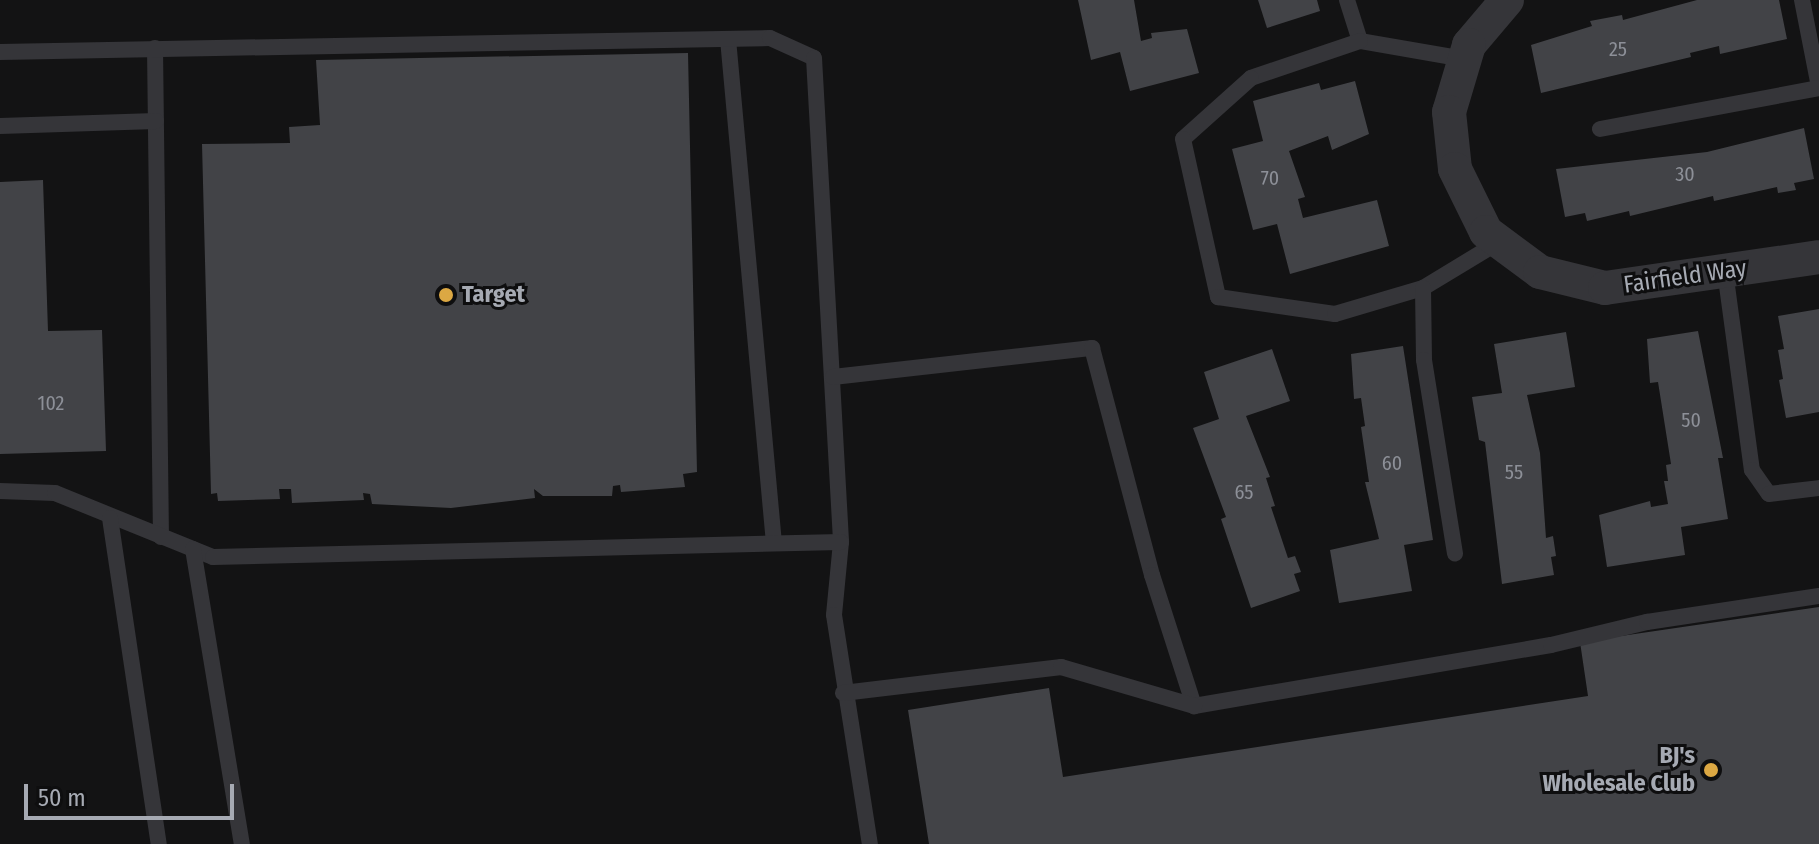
<!DOCTYPE html>
<html>
<head>
<meta charset="utf-8">
<style>
  body { margin:0 }
  #map { position:relative; width:1819px; height:844px; overflow:hidden; background:#131314; font-family:"Fira Sans Condensed",sans-serif }
  div>[style] { position:absolute }
  .building>* { inset:0; background:#424347 }
  .service>* { height:16px; margin:-8px; padding:0 8px; transform-origin:8px; border-radius:8px; background:#353539 }
  .minor>* { height:34px; margin:-17px; padding:0 17px; transform-origin:17px; border-radius:17px; background:#353539 }
  .dots>* { width:22px; height:22px; translate:-50% -50%; box-sizing:border-box; border:4px solid #0e0e0f; border-radius:50% }
  span { translate:-50% -50%; white-space:nowrap; text-align:center; line-height:1.15; -webkit-text-stroke:6px #0e0e0f; paint-order:stroke }
  .number-label { font-size:20px; color:#8d9098 }
  .number-label span { -webkit-text-stroke-width:0 }
  .street-label { font-size:24px; color:#a6aab3 }
  .poi-label { font-size:24px; color:#a6aab3; font-weight:700 }
  .left { translate:0 -50%; text-align:left }
  .right { translate:-100% -50%; text-align:right }
  .scale { position:absolute; left:24px; top:784px; width:210px; height:36px; box-sizing:border-box; border:4px solid #a6aab3; border-top:0; padding-left:10px; font-size:24px; line-height:28px; white-space:nowrap; color:#a6aab3; -webkit-text-stroke:6px #0e0e0f; paint-order:stroke }
</style>
</head>
<body>
<div id="map">
  <div class="building">
    <i style="clip-path:polygon(1078px 0,1134px 0,1141px 41px,1152px 38px,1151px 33px,1187px 29px,1199px 73px,1130px 91px,1120px 52px,1091px 60px)"></i>
    <i style="clip-path:polygon(1258px 0,1317px 0,1320px 11px,1267px 28px)"></i>
    <i style="clip-path:polygon(1697px 0,1779px 0,1787px 39px,1720px 54px,1719px 46px,1690px 53px,1691px 57px,1541px 93px,1531px 45px,1592px 26px,1590px 21px,1622px 15px,1623px 20px)"></i>
    <i style="clip-path:polygon(688px 53px,697px 472px,683px 474px,685px 487px,621px 492px,620px 485px,613px 486px,612px 496px,543px 496px,534px 489px,535px 498px,451px 508px,372px 504px,370px 494px,363px 493px,364px 500px,292px 503px,291px 489px,279px 489px,280px 499px,218px 501px,217px 493px,211px 494px,202px 144px,290px 143px,289px 127px,320px 125px,316px 60px)"></i>
    <i style="clip-path:polygon(1355px 81px,1369px 134px,1332px 150px,1328px 136px,1289px 151px,1305px 197px,1298px 199px,1303px 218px,1377px 200px,1389px 246px,1290px 274px,1277px 224px,1253px 230px,1232px 149px,1263px 141px,1253px 101px,1319px 83px,1321px 90px)"></i>
    <i style="clip-path:polygon(1804px 128px,1814px 179px,1794px 183px,1796px 190px,1778px 193px,1777px 187px,1714px 201px,1713px 196px,1630px 216px,1629px 211px,1587px 221px,1585px 213px,1565px 217px,1556px 169px,1707px 152px)"></i>
    <i style="clip-path:polygon(43px 180px,48px 331px,102px 330px,106px 451px,0 454px,0 182px)"></i>
    <i style="clip-path:polygon(1819px 309px,1819px 412px,1786px 418px,1779px 380px,1783px 379px,1778px 350px,1784px 349px,1778px 316px)"></i>
    <i style="clip-path:polygon(1698px 331px,1723px 458px,1718px 458px,1728px 519px,1681px 527px,1685px 555px,1607px 567px,1599px 515px,1650px 501px,1651px 507px,1668px 504px,1664px 481px,1668px 481px,1666px 465px,1671px 464px,1658px 382px,1650px 383px,1647px 339px)"></i>
    <i style="clip-path:polygon(1566px 332px,1575px 387px,1527px 395px,1540px 453px,1546px 538px,1553px 536px,1556px 556px,1551px 557px,1554px 575px,1502px 584px,1485px 442px,1479px 440px,1472px 397px,1502px 393px,1494px 344px)"></i>
    <i style="clip-path:polygon(1403px 346px,1433px 540px,1404px 545px,1412px 591px,1339px 603px,1330px 550px,1379px 539px,1365px 482px,1369px 482px,1361px 427px,1365px 426px,1361px 398px,1354px 399px,1351px 354px)"></i>
    <i style="clip-path:polygon(1272px 349px,1290px 401px,1246px 416px,1270px 477px,1266px 478px,1275px 506px,1271px 507px,1288px 558px,1295px 556px,1301px 572px,1294px 574px,1300px 591px,1251px 608px,1221px 519px,1226px 517px,1193px 428px,1219px 419px,1204px 372px)"></i>
    <i style="clip-path:polygon(1819px 607px,1819px 844px,929px 844px,908px 710px,1049px 688px,1063px 777px,1588px 696px,1580px 642px)"></i>
  </div>
  <div class="service">
    <i style="left:1347px;top:0;width:43px;rotate:72.4deg"></i>
    <i style="left:1802px;top:0;width:89px;rotate:78.9deg"></i>
    <i style="left:728px;top:39px;width:506px;rotate:84.79deg"></i>
    <i style="left:155px;top:48px;width:489px;rotate:89.3deg"></i>
    <i style="left:0;top:52px;width:770px;rotate:-1.04deg"></i>
    <i style="left:770px;top:38px;width:48px;rotate:24.4deg"></i>
    <i style="left:814px;top:58px;width:485px;rotate:86.8deg"></i>
    <i style="left:841px;top:542px;width:73px;rotate:95.5deg"></i>
    <i style="left:834px;top:615px;width:232px;rotate:81.1deg"></i>
    <i style="left:1464px;top:59px;width:106px;rotate:-170.2deg"></i>
    <i style="left:1360px;top:41px;width:115px;rotate:161.3deg"></i>
    <i style="left:1251px;top:78px;width:91px;rotate:138.1deg"></i>
    <i style="left:1183px;top:139px;width:162px;rotate:77.5deg"></i>
    <i style="left:1218px;top:297px;width:118px;rotate:8.3deg"></i>
    <i style="left:1335px;top:314px;width:92px;rotate:-16.5deg"></i>
    <i style="left:1423px;top:288px;width:89px;rotate:-31.2deg"></i>
    <i style="left:0;top:126px;width:156px;rotate:-1.8deg"></i>
    <i style="left:1600px;top:129px;width:223px;rotate:-10.6deg"></i>
    <i style="left:1725px;top:271px;width:201px;rotate:82.3deg"></i>
    <i style="left:1752px;top:470px;width:29px;rotate:55deg"></i>
    <i style="left:1769px;top:494px;width:50px;rotate:-6.8deg"></i>
    <i style="left:1423px;top:288px;width:72px;rotate:89.2deg"></i>
    <i style="left:1424px;top:360px;width:196px;rotate:80.9deg"></i>
    <i style="left:833px;top:377px;width:261px;rotate:-6.4deg"></i>
    <i style="left:1092px;top:348px;width:235px;rotate:75.2deg"></i>
    <i style="left:1152px;top:575px;width:138px;rotate:72.2deg"></i>
    <i style="left:1194px;top:706px;width:362px;rotate:-9.7deg"></i>
    <i style="left:1551px;top:645px;width:99px;rotate:-13.5deg"></i>
    <i style="left:1647px;top:622px;width:174px;rotate:-8.6deg"></i>
    <i style="left:0;top:491px;width:55px;rotate:2.1deg"></i>
    <i style="left:55px;top:493px;width:170px;rotate:22.1deg"></i>
    <i style="left:213px;top:557px;width:628px;rotate:-1.37deg"></i>
    <i style="left:110px;top:518px;width:330px;rotate:81.5deg"></i>
    <i style="left:193px;top:549px;width:299px;rotate:80.6deg"></i>
    <i style="left:843px;top:693px;width:220px;rotate:-6.8deg"></i>
    <i style="left:1061px;top:667px;width:139px;rotate:16.3deg"></i>
  </div>
  <div class="minor">
    <i style="left:1507px;top:0;width:59px;rotate:130.2deg"></i>
    <i style="left:1469px;top:45px;width:70px;rotate:106.6deg"></i>
    <i style="left:1449px;top:112px;width:57px;rotate:84deg"></i>
    <i style="left:1455px;top:169px;width:70px;rotate:63.8deg"></i>
    <i style="left:1486px;top:232px;width:67px;rotate:36.5deg"></i>
    <i style="left:1540px;top:272px;width:67px;rotate:13.8deg"></i>
    <i style="left:1605px;top:288px;width:216px;rotate:-8.2deg"></i>
  </div>
  <div class="dots">
    <i style="left:446px;top:295px;background:#dca843"></i>
    <i style="left:1711px;top:770px;background:#dca843"></i>
  </div>
  <div class="number-label">
    <span style="left:1618px;top:49px">25</span>
    <span style="left:1685px;top:174px">30</span>
    <span style="left:1270px;top:178px">70</span>
    <span style="left:51px;top:403px">102</span>
    <span style="left:1691px;top:420px">50</span>
    <span style="left:1392px;top:463px">60</span>
    <span style="left:1514px;top:472px">55</span>
    <span style="left:1244px;top:492px">65</span>
  </div>
  <div class="street-label">
    <span style="left:1685px;top:277px;rotate:-8deg">Fairfield Way</span>
  </div>
  <div class="poi-label">
    <span class="left" style="left:462px;top:295px">Target</span>
    <span class="right" style="left:1695px;top:770px">BJ's<br>Wholesale Club</span>
  </div>
  <div class="scale">50 m</div>
</div>
</body>
</html>
